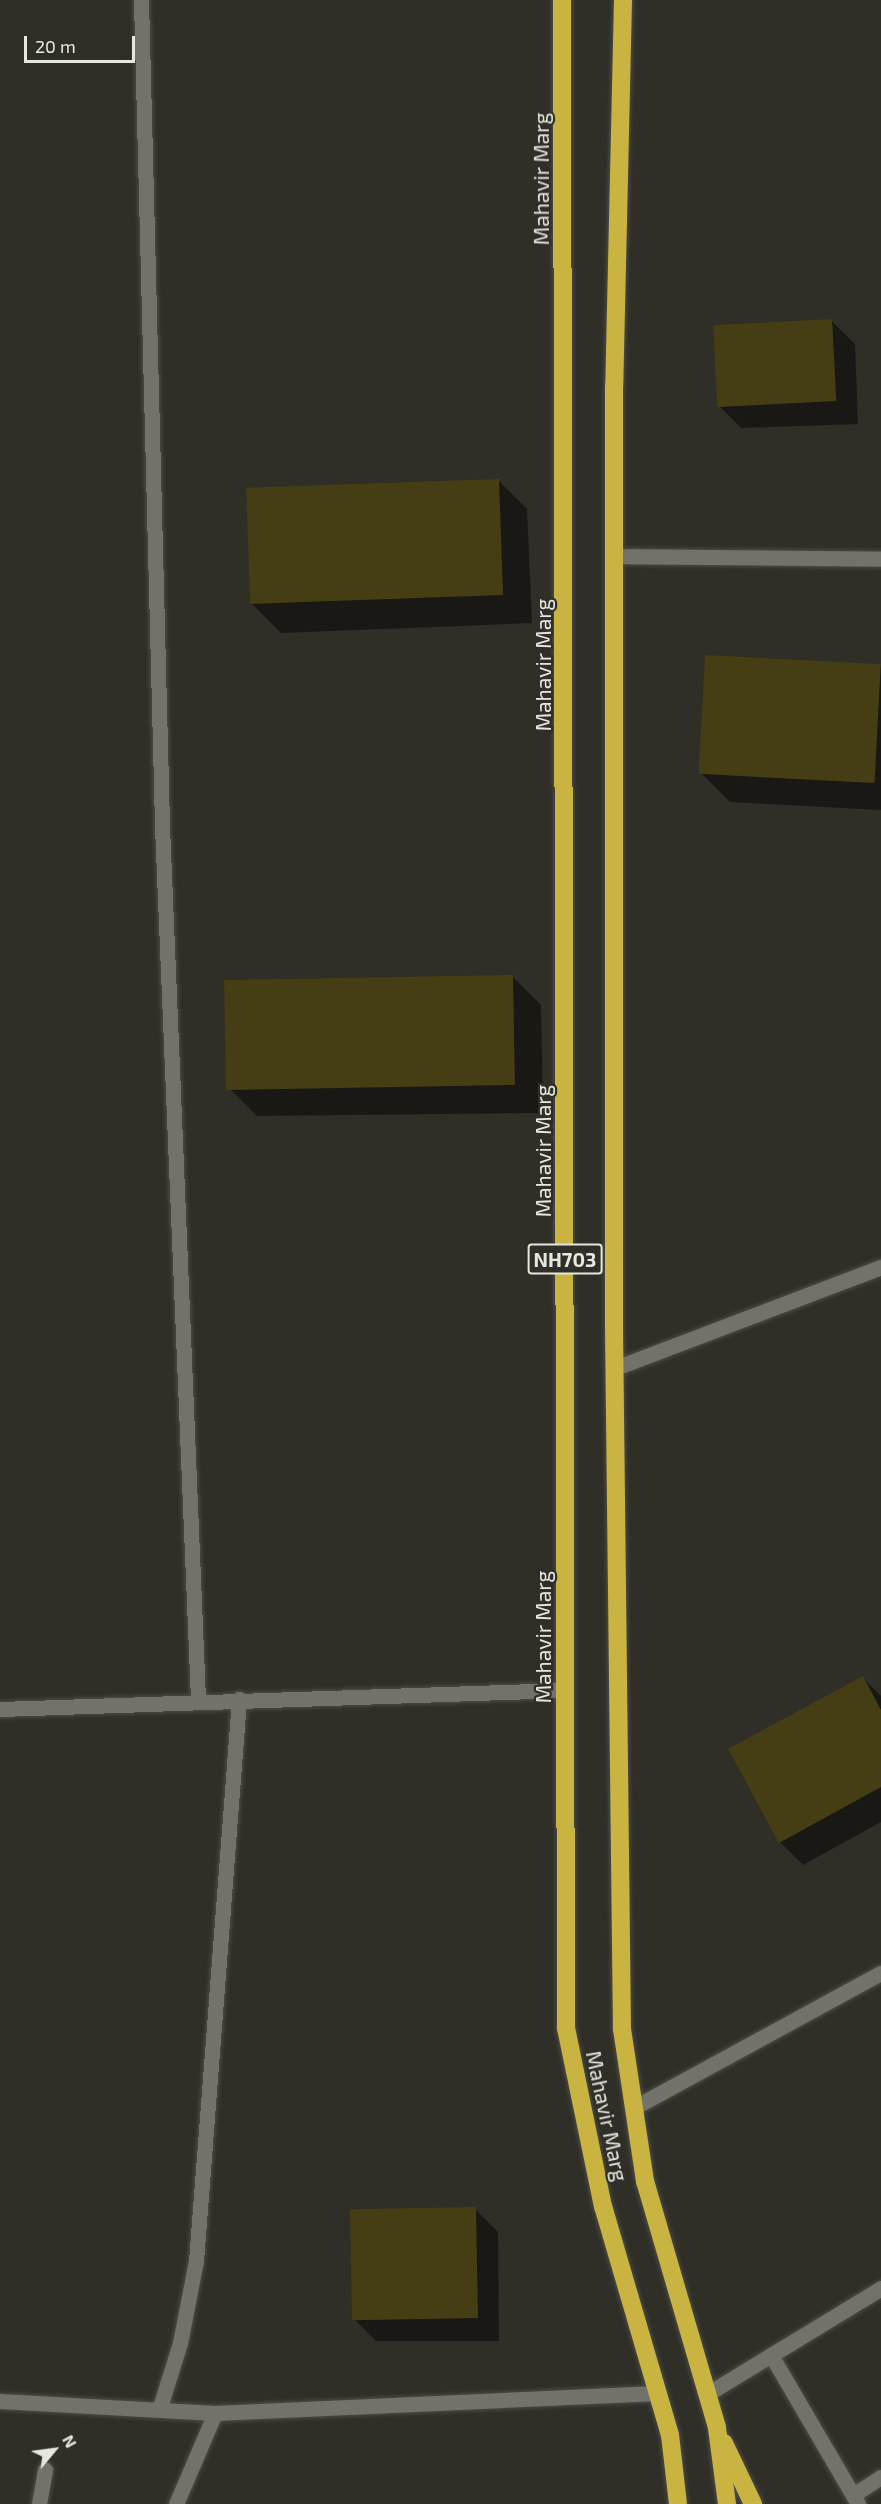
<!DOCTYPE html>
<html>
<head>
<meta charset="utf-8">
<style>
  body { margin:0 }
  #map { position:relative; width:881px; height:2504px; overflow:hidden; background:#2f2e27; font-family:"Exo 2",sans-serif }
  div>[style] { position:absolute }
  .shadow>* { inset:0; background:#0007 }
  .building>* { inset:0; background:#453e14; transform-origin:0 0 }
  .roads { filter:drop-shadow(0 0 2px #4d4c47) drop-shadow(0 0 2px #4d4c47) }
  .street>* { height:15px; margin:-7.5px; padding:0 7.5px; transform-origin:7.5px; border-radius:7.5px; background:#73726a }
  .highway>* { height:18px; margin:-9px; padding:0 9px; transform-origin:9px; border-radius:9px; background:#cab441 }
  span { translate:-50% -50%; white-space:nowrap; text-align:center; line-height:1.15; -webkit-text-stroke:4.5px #2f2e27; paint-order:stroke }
  .shield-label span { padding:2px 4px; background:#2f2e27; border:2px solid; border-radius:4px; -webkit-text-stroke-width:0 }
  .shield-label { font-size:20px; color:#e7e7e2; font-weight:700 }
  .street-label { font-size:21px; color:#e7e7e2 }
  .north { position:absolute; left:24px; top:2420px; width:60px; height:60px; -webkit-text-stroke:4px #2f2e27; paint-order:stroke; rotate:61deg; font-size:16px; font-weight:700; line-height:24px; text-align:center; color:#e7e7e2 }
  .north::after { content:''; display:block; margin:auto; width:21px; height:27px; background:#e7e7e2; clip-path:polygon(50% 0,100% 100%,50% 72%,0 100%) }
  .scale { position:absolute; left:24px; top:36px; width:111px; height:27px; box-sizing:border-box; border:3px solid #e7e7e2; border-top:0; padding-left:8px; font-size:18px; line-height:21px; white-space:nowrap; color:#e7e7e2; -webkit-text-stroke:4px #2f2e27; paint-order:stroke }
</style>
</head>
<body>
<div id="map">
  <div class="shadow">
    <i style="clip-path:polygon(832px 321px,855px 344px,858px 424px,741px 428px,718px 405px)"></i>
    <i style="clip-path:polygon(499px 481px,527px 509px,532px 623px,281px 633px,252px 604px)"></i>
    <i style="clip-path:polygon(881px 666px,881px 810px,730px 802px,701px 773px)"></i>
    <i style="clip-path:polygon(512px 976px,541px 1005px,543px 1113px,257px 1116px,228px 1087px)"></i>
    <i style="clip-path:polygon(862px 1677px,881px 1696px,881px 1822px,803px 1865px,780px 1842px)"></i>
    <i style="clip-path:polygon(475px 2209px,498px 2232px,499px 2341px,376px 2341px,353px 2318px)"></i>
  </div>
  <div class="building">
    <i style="left:832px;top:319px;width:82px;height:119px;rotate:87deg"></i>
    <i style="left:499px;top:479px;width:116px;height:253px;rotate:88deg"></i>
    <i style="left:705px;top:655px;width:176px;height:119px;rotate:3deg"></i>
    <i style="left:513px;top:975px;width:110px;height:289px;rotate:89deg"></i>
    <i style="clip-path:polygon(863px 1676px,881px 1710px,881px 1787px,779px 1843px,728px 1749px)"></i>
    <i style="left:476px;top:2207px;width:111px;height:126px;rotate:89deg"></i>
  </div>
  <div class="roads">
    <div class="street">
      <i style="left:141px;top:0;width:826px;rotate:88.54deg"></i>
      <i style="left:162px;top:826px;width:875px;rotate:87.64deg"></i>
      <i style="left:614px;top:556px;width:267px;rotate:0.6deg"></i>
      <i style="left:615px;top:1368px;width:285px;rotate:-20.8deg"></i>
      <i style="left:0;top:1709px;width:565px;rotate:-1.93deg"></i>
      <i style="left:633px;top:2108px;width:282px;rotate:-28.6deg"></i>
      <i style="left:771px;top:2355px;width:173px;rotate:59.7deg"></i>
      <i style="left:707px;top:2394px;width:204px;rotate:-31.3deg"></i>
      <i style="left:0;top:2401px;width:215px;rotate:3.2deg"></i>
      <i style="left:215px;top:2413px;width:443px;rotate:-2.6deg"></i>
      <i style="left:160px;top:2407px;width:67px;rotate:-72.6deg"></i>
      <i style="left:180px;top:2343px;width:84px;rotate:-79deg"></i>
      <i style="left:196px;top:2261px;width:564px;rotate:-85.62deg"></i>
      <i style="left:853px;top:2495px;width:33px;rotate:-33deg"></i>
      <i style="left:39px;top:2504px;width:35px;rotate:-80deg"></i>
      <i style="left:176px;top:2504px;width:99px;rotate:-66.8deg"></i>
    </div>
    <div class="highway">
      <i style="left:562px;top:0;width:2028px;rotate:89.89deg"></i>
      <i style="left:566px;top:2028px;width:182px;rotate:78.3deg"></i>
      <i style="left:603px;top:2206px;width:239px;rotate:73.7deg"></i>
      <i style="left:670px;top:2435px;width:69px;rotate:83.4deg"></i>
      <i style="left:623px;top:0;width:387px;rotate:91.3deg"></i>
      <i style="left:614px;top:387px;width:939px;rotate:90deg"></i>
      <i style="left:614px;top:1326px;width:703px;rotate:89.35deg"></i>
      <i style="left:622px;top:2029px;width:154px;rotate:81.4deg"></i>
      <i style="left:645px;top:2181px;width:257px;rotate:73.7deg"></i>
      <i style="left:717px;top:2428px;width:77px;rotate:82.5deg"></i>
      <i style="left:724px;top:2443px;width:68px;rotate:64.6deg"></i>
    </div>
  </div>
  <div class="shield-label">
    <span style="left:565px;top:1259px">NH703</span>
  </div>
  <div class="street-label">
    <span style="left:541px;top:179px;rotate:-90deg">Mahavir Marg</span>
    <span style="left:543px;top:665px;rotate:-90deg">Mahavir Marg</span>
    <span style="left:543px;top:1151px;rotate:-90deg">Mahavir Marg</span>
    <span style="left:543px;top:1637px;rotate:-90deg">Mahavir Marg</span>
    <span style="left:607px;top:2116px;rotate:78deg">Mahavir Marg</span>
  </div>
  <div class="north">N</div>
  <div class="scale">20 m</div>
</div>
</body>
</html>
